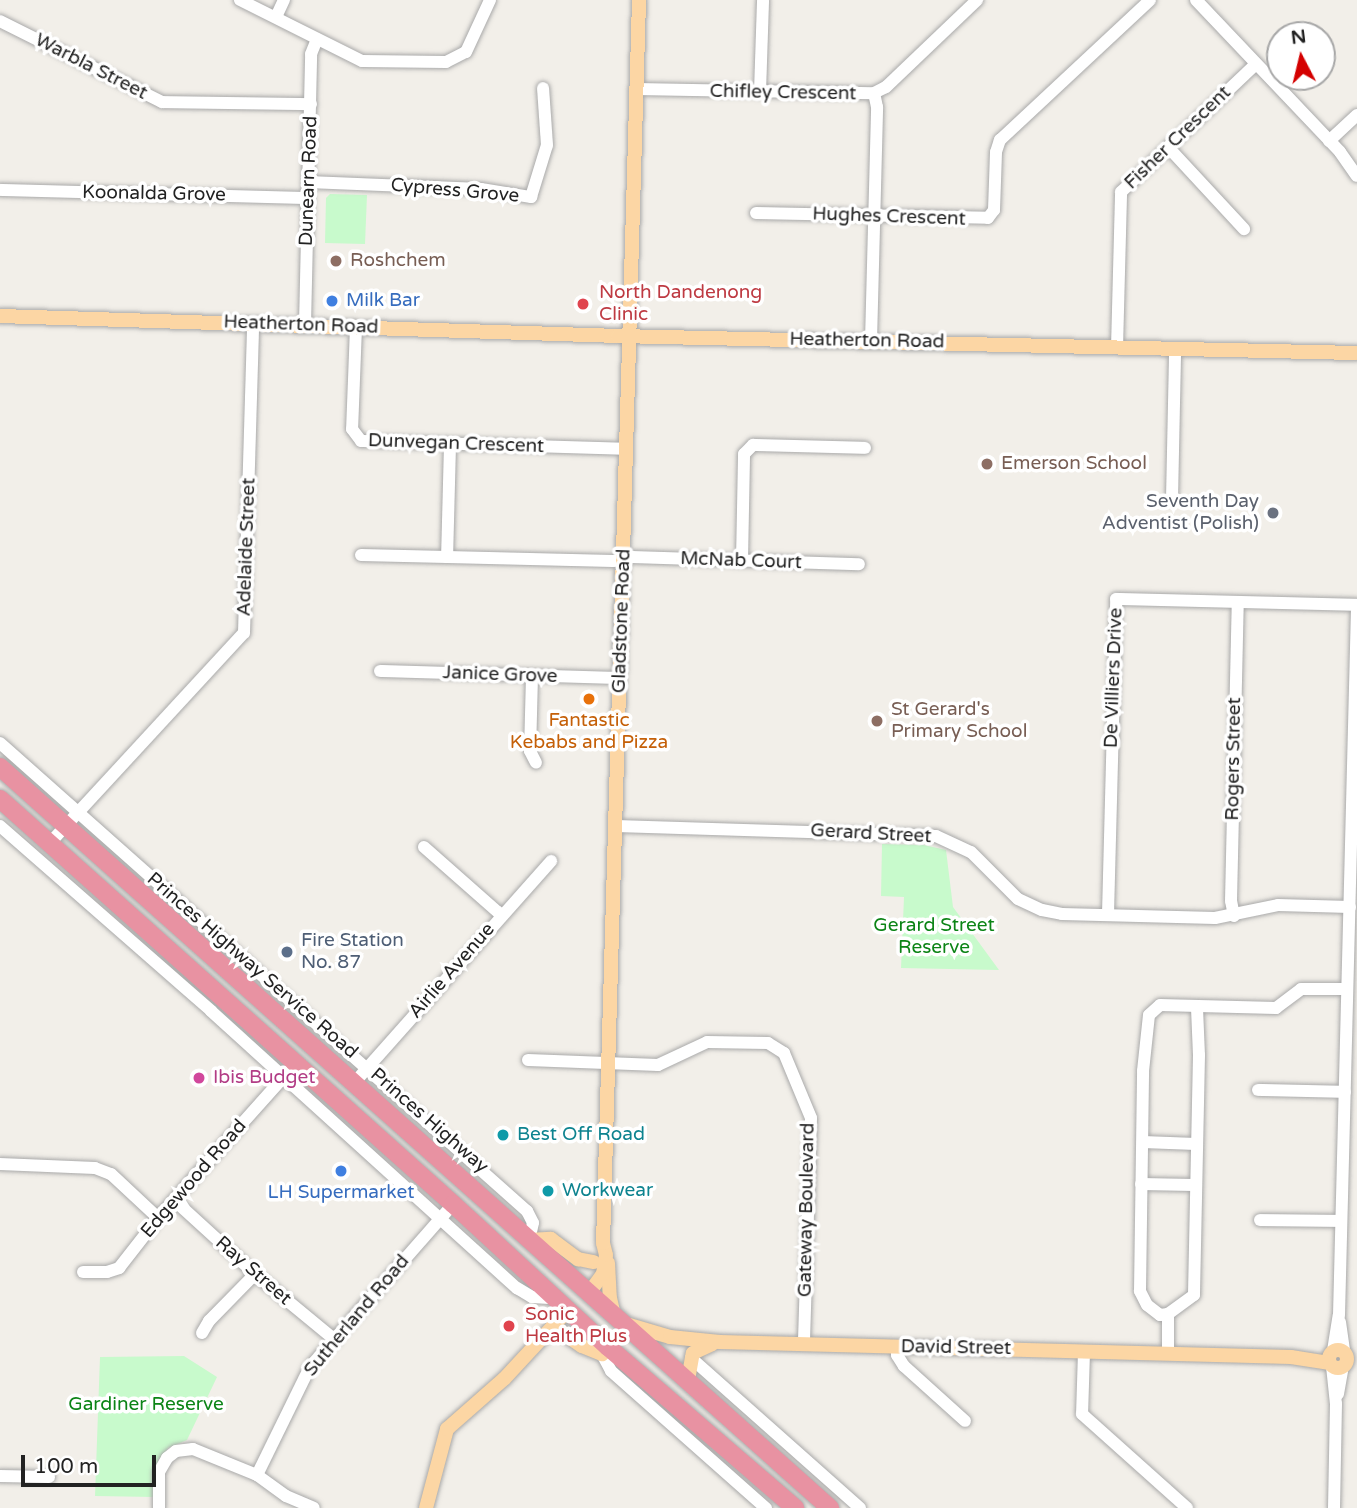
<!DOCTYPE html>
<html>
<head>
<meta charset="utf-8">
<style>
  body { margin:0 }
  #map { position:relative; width:1357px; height:1508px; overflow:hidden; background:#f2efe9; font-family:"Varela Round",sans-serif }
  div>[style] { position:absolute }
  .park>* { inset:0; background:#c8facc }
  .roads { filter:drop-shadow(0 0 2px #a9a9a9) drop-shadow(0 0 2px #a9a9a9) }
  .minor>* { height:12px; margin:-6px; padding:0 6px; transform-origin:6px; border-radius:6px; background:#fff }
  .major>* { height:14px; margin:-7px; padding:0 7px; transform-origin:7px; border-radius:7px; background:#fcd6a4 }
  .major>.ring { margin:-7px; padding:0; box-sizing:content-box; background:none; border:14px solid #fcd6a4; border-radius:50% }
  .highway>* { height:18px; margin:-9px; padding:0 9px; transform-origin:9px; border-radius:9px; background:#e892a2 }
  .dots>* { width:19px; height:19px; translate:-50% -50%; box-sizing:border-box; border:4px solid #fff; border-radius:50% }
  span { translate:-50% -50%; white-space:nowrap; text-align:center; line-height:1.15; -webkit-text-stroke:7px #fff; paint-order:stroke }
  .street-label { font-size:19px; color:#222 }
  .education-label { font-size:19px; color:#785e54 }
  .left { translate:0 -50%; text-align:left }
  .health-label { font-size:19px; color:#be3a42 }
  .shop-label { font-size:19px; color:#366cbe }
  .worship-label { font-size:19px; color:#5b616d }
  .right { translate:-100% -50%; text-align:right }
  .food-label { font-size:19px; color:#c56008 }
  .park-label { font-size:19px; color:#0c8416 }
  .service-label { font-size:19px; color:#4e5e75 }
  .hotel-label { font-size:19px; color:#b23c85 }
  .culture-label { font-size:19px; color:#0d838f }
  .north { position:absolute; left:1266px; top:21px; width:70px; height:70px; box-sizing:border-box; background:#fff; border:2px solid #a7a7a7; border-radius:50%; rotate:353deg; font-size:19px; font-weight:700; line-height:28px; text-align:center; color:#222 }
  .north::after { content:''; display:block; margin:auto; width:24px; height:32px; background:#d40000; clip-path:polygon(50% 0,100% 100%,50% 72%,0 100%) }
  .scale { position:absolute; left:21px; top:1455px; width:135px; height:32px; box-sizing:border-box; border:4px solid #222; border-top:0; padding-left:9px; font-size:21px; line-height:24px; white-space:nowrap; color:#222; -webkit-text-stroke:5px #fff; paint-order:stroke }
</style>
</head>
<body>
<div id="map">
  <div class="park">
    <i style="clip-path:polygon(330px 194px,367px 195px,365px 244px,325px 243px,326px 198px)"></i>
    <i style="clip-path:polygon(882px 844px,924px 845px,946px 850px,953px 907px,999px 970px,901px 968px,904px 897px,881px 896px)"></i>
    <i style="clip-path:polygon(184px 1356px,217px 1377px,187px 1440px,168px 1448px,157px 1468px,155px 1497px,95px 1496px,100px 1357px)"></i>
  </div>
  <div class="roads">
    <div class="minor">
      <i style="left:240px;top:0;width:136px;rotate:26.6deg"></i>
      <i style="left:362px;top:61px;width:84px;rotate:0.7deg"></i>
      <i style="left:446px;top:62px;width:22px;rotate:-27deg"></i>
      <i style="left:466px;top:52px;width:57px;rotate:-65.2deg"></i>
      <i style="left:1196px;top:0;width:209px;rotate:46.5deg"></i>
      <i style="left:1340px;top:152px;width:29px;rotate:55deg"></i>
      <i style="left:276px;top:17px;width:19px;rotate:-65deg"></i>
      <i style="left:0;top:21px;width:181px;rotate:26.6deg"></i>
      <i style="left:162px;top:102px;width:149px;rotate:0.8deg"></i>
      <i style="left:636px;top:89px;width:238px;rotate:1deg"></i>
      <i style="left:874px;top:93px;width:13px;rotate:-27deg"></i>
      <i style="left:886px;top:87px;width:126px;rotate:-43.7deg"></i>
      <i style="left:760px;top:92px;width:92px;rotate:-88.1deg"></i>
      <i style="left:1329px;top:141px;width:38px;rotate:-43deg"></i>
      <i style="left:1168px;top:147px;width:112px;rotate:47.2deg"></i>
      <i style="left:308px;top:182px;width:173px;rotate:2.3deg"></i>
      <i style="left:481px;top:189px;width:51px;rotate:9.1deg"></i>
      <i style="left:531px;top:197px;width:54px;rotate:-72.9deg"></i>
      <i style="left:547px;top:145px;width:57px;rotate:-94deg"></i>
      <i style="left:0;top:190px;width:308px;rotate:1.5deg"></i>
      <i style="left:756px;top:213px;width:232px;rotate:1.2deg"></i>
      <i style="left:988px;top:218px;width:10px;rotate:-53deg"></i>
      <i style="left:994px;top:210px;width:58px;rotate:-88deg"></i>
      <i style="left:996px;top:152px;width:13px;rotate:-72deg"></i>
      <i style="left:1000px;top:140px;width:205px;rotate:-43deg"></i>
      <i style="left:305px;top:325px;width:271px;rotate:-88.7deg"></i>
      <i style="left:311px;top:54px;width:16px;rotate:-68deg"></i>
      <i style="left:356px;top:327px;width:102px;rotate:92.2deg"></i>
      <i style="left:352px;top:429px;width:15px;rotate:53deg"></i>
      <i style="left:361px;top:441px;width:265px;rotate:1.7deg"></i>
      <i style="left:871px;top:341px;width:234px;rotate:-88.5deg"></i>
      <i style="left:877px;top:107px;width:14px;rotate:-102deg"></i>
      <i style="left:1117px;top:348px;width:156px;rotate:-88.5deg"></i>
      <i style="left:1121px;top:192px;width:186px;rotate:-43.5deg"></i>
      <i style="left:450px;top:445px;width:112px;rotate:91.5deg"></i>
      <i style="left:447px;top:557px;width:166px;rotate:1.4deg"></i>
      <i style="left:613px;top:561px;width:19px;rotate:-12deg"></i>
      <i style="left:632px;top:557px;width:227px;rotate:1.8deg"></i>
      <i style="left:1172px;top:499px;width:149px;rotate:-88.8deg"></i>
      <i style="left:361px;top:555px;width:86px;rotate:1.3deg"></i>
      <i style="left:742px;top:561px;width:107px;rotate:-88.9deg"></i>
      <i style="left:744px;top:454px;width:13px;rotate:-45deg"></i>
      <i style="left:753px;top:445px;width:112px;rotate:1.5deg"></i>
      <i style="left:380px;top:671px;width:240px;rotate:1.7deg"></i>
      <i style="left:532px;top:676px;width:75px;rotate:91.5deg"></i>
      <i style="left:530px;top:751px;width:13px;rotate:63deg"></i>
      <i style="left:0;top:743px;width:705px;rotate:41.61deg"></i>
      <i style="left:527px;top:1211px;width:13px;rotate:63deg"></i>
      <i style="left:533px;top:1223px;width:17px;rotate:103deg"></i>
      <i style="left:0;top:826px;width:281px;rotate:41.2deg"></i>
      <i style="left:211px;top:1011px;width:413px;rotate:42.2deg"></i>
      <i style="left:517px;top:1288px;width:17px;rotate:31deg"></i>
      <i style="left:532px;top:1297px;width:22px;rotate:3deg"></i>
      <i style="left:616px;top:826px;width:320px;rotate:1.8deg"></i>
      <i style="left:936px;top:836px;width:38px;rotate:25deg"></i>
      <i style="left:971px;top:852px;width:66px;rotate:45deg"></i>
      <i style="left:1018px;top:899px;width:26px;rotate:25deg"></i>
      <i style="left:1042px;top:910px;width:20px;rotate:11deg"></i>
      <i style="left:1062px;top:914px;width:153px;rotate:1.5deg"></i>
      <i style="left:1215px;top:918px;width:64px;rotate:-11.7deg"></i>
      <i style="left:1278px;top:905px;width:72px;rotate:1.6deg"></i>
      <i style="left:49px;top:844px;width:287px;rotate:-47.3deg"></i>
      <i style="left:244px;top:633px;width:309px;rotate:-88.3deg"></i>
      <i style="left:424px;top:847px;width:103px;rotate:41.4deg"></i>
      <i style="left:1108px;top:914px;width:315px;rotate:-88.5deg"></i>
      <i style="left:1116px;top:599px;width:241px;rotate:1.4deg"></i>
      <i style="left:1234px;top:916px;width:15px;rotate:-101deg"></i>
      <i style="left:1231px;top:901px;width:298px;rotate:-88.7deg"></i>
      <i style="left:1197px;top:1008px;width:47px;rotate:87.6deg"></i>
      <i style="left:1199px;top:1055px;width:240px;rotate:91.2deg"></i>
      <i style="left:1194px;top:1295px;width:32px;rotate:144deg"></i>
      <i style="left:1168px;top:1314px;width:8px;rotate:173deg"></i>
      <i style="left:1160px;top:1315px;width:16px;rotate:-142deg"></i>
      <i style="left:1147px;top:1305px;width:16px;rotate:-117deg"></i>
      <i style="left:1140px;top:1291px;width:220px;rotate:-89.2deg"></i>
      <i style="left:1143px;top:1071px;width:56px;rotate:-83.9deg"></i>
      <i style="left:1149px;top:1015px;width:15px;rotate:-42deg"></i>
      <i style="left:1160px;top:1005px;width:116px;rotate:1.5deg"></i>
      <i style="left:1276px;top:1008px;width:31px;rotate:-37deg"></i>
      <i style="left:1301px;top:989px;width:46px"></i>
      <i style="left:528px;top:1060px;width:130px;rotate:2.2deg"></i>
      <i style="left:658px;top:1065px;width:54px;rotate:-25.1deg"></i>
      <i style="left:707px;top:1042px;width:61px;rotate:0.9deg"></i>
      <i style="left:768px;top:1043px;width:19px;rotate:32deg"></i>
      <i style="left:784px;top:1053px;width:70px;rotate:67.4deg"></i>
      <i style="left:811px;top:1118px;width:226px;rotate:91.8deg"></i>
      <i style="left:354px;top:1083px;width:297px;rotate:-48.4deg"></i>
      <i style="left:1258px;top:1090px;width:87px;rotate:1.3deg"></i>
      <i style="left:1143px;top:1142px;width:53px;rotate:2.2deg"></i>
      <i style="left:0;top:1164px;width:95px;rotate:2.4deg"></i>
      <i style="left:95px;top:1168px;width:17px;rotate:21deg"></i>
      <i style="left:111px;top:1174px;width:64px;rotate:43.1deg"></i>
      <i style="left:1141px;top:1184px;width:53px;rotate:1.1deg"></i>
      <i style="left:174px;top:1200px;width:110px;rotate:42.4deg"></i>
      <i style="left:255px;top:1274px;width:104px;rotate:39.5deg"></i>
      <i style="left:1260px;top:1220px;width:81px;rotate:0.7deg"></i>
      <i style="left:83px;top:1272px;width:24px"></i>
      <i style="left:107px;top:1272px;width:13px;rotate:-18deg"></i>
      <i style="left:119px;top:1268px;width:63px;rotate:-52deg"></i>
      <i style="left:158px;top:1218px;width:197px;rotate:-48.3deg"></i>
      <i style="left:1340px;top:1322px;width:30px;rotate:82deg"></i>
      <i style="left:202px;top:1333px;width:14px;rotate:-60deg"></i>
      <i style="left:209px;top:1321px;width:66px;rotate:-45.6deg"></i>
      <i style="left:897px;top:1347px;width:8px;rotate:90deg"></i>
      <i style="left:897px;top:1355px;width:13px;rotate:58deg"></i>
      <i style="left:904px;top:1366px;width:82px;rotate:42deg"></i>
      <i style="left:1333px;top:1351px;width:36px;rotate:-81deg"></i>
      <i style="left:1339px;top:1315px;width:704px;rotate:-88.54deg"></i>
      <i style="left:1084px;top:1352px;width:62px;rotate:91.8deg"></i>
      <i style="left:1082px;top:1414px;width:141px;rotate:41.8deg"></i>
      <i style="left:602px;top:1354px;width:19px;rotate:62deg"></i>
      <i style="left:611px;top:1371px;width:207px;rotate:41.5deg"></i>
      <i style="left:1168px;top:1354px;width:40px;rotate:-90deg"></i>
      <i style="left:691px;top:1358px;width:226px;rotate:41.6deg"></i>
      <i style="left:1332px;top:1366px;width:38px;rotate:84deg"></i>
      <i style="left:1336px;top:1404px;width:104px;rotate:91.1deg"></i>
      <i style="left:1338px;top:1394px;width:28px;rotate:-80deg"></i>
      <i style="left:257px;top:1475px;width:120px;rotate:-63.9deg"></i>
      <i style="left:310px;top:1367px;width:217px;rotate:-48.7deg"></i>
      <i style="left:0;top:1476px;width:49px;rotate:1.2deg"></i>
      <i style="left:159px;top:1508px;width:36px;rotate:-90deg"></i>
      <i style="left:159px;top:1472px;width:16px;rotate:-60deg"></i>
      <i style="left:167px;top:1458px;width:11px;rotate:-38deg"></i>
      <i style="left:176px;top:1451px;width:17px;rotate:-7deg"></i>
      <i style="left:193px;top:1449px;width:69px;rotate:22.1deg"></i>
      <i style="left:257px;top:1475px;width:36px;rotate:36deg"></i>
      <i style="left:286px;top:1496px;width:30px;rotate:23deg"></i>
    </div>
    <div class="major">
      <i style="left:0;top:316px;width:618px;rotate:1.85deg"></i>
      <i style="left:618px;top:336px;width:739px;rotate:1.32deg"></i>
      <i style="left:529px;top:1240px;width:22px;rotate:-3deg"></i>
      <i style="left:551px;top:1239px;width:34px;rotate:37deg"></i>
      <i style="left:578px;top:1259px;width:16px;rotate:11deg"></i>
      <i style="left:608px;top:1263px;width:35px;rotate:87deg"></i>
      <i style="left:610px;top:1298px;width:17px;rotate:77deg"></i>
      <i style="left:589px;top:1293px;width:24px;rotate:-54deg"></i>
      <i style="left:603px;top:1274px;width:19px;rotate:-81deg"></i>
      <i style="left:606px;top:1255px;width:12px;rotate:-104deg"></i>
      <i style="left:603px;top:1243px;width:1244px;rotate:-88.34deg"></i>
      <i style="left:626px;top:1324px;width:46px;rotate:16.5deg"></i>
      <i style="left:670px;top:1337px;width:50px;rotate:5.7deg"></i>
      <i style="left:720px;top:1342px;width:571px;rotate:1.5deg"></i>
      <i style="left:1291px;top:1357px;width:38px;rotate:9deg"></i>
      <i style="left:553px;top:1326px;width:35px;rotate:35deg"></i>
      <i style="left:582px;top:1346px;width:22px;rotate:22deg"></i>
      <i style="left:602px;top:1354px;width:9px;rotate:-49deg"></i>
      <i class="ring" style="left:1329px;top:1350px;width:4px;height:4px"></i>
      <i style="left:688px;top:1380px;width:27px;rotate:-80deg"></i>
      <i style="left:693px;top:1353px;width:21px;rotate:-25deg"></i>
      <i style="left:426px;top:1508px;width:82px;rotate:-75.1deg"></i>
      <i style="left:447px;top:1429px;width:76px;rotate:-41.3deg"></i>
      <i style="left:504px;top:1379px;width:93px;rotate:-47.2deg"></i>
    </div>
    <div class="highway">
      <i style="left:0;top:767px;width:1113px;rotate:41.76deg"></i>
      <i style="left:0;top:799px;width:608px;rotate:41.8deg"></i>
      <i style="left:453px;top:1204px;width:211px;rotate:42.7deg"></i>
      <i style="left:608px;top:1347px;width:247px;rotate:40.7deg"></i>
    </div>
  </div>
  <div class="dots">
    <i style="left:336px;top:261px;background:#8d6e63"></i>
    <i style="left:332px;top:301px;background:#3f7fe0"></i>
    <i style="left:583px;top:304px;background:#e0444e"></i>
    <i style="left:987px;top:464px;background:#8d6e63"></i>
    <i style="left:1273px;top:513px;background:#6b7280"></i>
    <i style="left:589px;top:699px;background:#e8710a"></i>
    <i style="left:877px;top:721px;background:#8d6e63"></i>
    <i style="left:287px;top:952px;background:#5c6f8a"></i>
    <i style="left:199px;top:1078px;background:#d1479c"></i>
    <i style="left:503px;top:1135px;background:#0f9aa8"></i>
    <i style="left:341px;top:1171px;background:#3f7fe0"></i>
    <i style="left:548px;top:1191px;background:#0f9aa8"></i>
    <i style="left:509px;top:1326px;background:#e0444e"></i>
  </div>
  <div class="street-label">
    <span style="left:91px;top:67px;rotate:27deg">Warbla Street</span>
    <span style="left:783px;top:93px;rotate:1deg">Chifley Crescent</span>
    <span style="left:1178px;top:138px;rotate:-44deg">Fisher Crescent</span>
    <span style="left:309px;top:181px;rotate:-88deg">Dunearn Road</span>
    <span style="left:455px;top:191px;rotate:5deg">Cypress Grove</span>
    <span style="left:154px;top:194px;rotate:1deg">Koonalda Grove</span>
    <span style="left:889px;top:217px;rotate:2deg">Hughes Crescent</span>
    <span style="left:301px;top:325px;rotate:2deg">Heatherton Road</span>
    <span style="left:867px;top:341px;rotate:1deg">Heatherton Road</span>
    <span style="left:456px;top:444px;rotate:2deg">Dunvegan Crescent</span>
    <span style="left:247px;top:547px;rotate:-88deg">Adelaide Street</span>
    <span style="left:741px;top:561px;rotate:2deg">McNab Court</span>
    <span style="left:622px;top:621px;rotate:-88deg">Gladstone Road</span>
    <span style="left:500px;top:675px;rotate:2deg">Janice Grove</span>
    <span style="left:1114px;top:678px;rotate:-88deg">De Villiers Drive</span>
    <span style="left:1234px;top:759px;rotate:-89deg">Rogers Street</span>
    <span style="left:871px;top:834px;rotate:3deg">Gerard Street</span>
    <span style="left:252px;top:966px;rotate:41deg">Princes Highway Service Road</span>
    <span style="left:452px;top:971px;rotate:-49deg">Airlie Avenue</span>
    <span style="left:429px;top:1121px;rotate:41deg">Princes Highway</span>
    <span style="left:194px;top:1179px;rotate:-49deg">Edgewood Road</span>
    <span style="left:807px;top:1210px;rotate:-89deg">Gateway Boulevard</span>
    <span style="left:253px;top:1271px;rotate:41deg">Ray Street</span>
    <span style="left:357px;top:1316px;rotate:-50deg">Sutherland Road</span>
    <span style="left:956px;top:1348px;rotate:1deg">David Street</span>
  </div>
  <div class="education-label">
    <span class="left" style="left:350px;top:261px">Roshchem</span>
    <span class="left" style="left:1001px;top:464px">Emerson School</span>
    <span class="left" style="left:891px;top:721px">St Gerard's<br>Primary School</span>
  </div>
  <div class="health-label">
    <span class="left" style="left:599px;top:304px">North Dandenong<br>Clinic</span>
    <span class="left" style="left:525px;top:1326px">Sonic<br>Health Plus</span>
  </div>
  <div class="shop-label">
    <span class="left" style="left:346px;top:301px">Milk Bar</span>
    <span style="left:341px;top:1193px">LH Supermarket</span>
  </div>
  <div class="worship-label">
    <span class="right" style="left:1259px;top:513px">Seventh Day<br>Adventist (Polish)</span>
  </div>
  <div class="food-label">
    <span style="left:589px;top:732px">Fantastic<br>Kebabs and Pizza</span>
  </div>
  <div class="park-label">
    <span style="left:934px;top:937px">Gerard Street<br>Reserve</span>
    <span style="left:146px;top:1405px">Gardiner Reserve</span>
  </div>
  <div class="service-label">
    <span class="left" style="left:301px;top:952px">Fire Station<br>No. 87</span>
  </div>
  <div class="hotel-label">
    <span class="left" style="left:213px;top:1078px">Ibis Budget</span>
  </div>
  <div class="culture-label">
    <span class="left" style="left:517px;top:1135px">Best Off Road</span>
    <span class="left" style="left:562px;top:1191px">Workwear</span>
  </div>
  <div class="north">N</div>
  <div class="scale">100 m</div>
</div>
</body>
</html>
